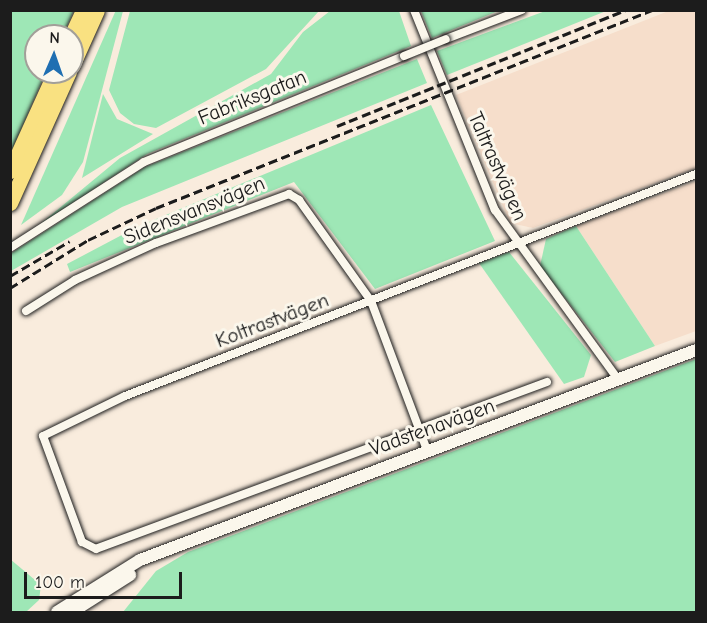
<!DOCTYPE html>
<html>
<head>
<meta charset="utf-8">
<style>
  body { margin:0 }
  #map { position:relative; width:707px; height:623px; overflow:hidden; background:#f9ecdd; font-family:"Comic Neue",sans-serif }
  div>[style] { position:absolute }
  .built>* { inset:0; background:#f6decb }
  .green>* { inset:0; background:#9ee7b6 }
  .roads { filter:drop-shadow(0 0 2px #1c1c1c) drop-shadow(0 0 2px #1c1c1c) }
  .street>* { height:8px; margin:-4px; padding:0 4px; transform-origin:4px; border-radius:4px; background:#fbf7ec }
  .secondary>* { height:12px; margin:-6px; padding:0 6px; transform-origin:6px; border-radius:6px; background:#fbf7ec }
  .highway>* { height:15px; margin:-7.5px; padding:0 7.5px; transform-origin:7.5px; border-radius:7.5px; background:#f9e181 }
  .rail>* { height:3px; margin-top:-1.5px; transform-origin:0; background:repeating-linear-gradient(90deg,#1c1c1c 0 9px,transparent 0 13.5px) }
  .bridges { filter:drop-shadow(0 0 2px #1c1c1c) drop-shadow(0 0 2px #1c1c1c) }
  .street-bridge>* { height:8px; margin:-4px; padding:0 4px; transform-origin:4px; border-radius:4px; background:#fbf7ec }
  span { translate:-50% -50%; white-space:nowrap; text-align:center; line-height:1.15; -webkit-text-stroke:6px #fbf7ec; paint-order:stroke }
  .street-label { font-size:21px; color:#1c1c1c }
  .frame { position:absolute; inset:0; border:12px solid #1c1c1c; pointer-events:none }
  .north { position:absolute; left:24px; top:24px; width:60px; height:60px; box-sizing:border-box; background:#fbf7ec; border:2px solid #a29f99; border-radius:50%; rotate:2deg; font-size:16px; font-weight:700; line-height:24px; text-align:center; color:#1c1c1c }
  .north::after { content:''; display:block; margin:auto; width:21px; height:27px; background:#1f6fb2; clip-path:polygon(50% 0,100% 100%,50% 72%,0 100%) }
  .scale { position:absolute; left:24px; top:572px; width:158px; height:27px; box-sizing:border-box; border:3px solid #1c1c1c; border-top:0; padding-left:8px; font-size:18px; line-height:21px; white-space:nowrap; color:#1c1c1c; -webkit-text-stroke:4px #fbf7ec; paint-order:stroke }
</style>
</head>
<body>
<div id="map">
  <div class="built">
    <i style="clip-path:polygon(671px 10px,696px 11px,696px 168px,533px 228px,510px 223px,456px 95px)"></i>
    <i style="clip-path:polygon(696px 181px,696px 331px,655px 346px,576px 226px)"></i>
  </div>
  <div class="green">
    <i style="clip-path:polygon(11px 10px,74px 11px,62px 36px,36px 36px,36px 72px,46px 72px,11px 152px)"></i>
    <i style="clip-path:polygon(116px 10px,123px 11px,83px 162px,62px 195px,21px 225px)"></i>
    <i style="clip-path:polygon(548px 10px,606px 11px,447px 75px,437px 51px)"></i>
    <i style="clip-path:polygon(130px 11px,130px 10px,319px 11px,266px 69px,156px 128px,134px 124px,120px 113px,109px 90px)"></i>
    <i style="clip-path:polygon(330px 11px,399px 11px,411px 46px,147px 154px,39px 225px,120px 158px,271px 74px,303px 32px)"></i>
    <i style="clip-path:polygon(421px 11px,421px 10px,498px 11px,432px 38px)"></i>
    <i style="clip-path:polygon(417px 59px,427px 83px,122px 207px,11px 271px,10px 254px,145px 167px)"></i>
    <i style="clip-path:polygon(103px 94px,117px 119px,153px 134px,82px 178px)"></i>
    <i style="clip-path:polygon(431px 105px,495px 241px,375px 289px,294px 182px,70px 272px,67px 264px,137px 227px)"></i>
    <i style="clip-path:polygon(576px 226px,655px 346px,615px 362px,540px 266px,546px 239px)"></i>
    <i style="clip-path:polygon(509px 252px,591px 355px,584px 377px,564px 384px,479px 263px)"></i>
    <i style="clip-path:polygon(696px 359px,696px 612px,123px 612px,156px 571px,188px 552px)"></i>
    <i style="clip-path:polygon(10px 559px,41px 585px,39px 600px,26px 612px,11px 612px)"></i>
  </div>
  <div class="roads">
    <div class="street">
      <i style="left:414px;top:10px;width:216px;rotate:68deg"></i>
      <i style="left:495px;top:210px;width:209px;rotate:54deg"></i>
      <i style="left:446px;top:39px;width:81px;rotate:-20.9deg"></i>
      <i style="left:10px;top:248px;width:159px;rotate:-32.7deg"></i>
      <i style="left:144px;top:162px;width:281px;rotate:-22.2deg"></i>
      <i style="left:26px;top:311px;width:58px;rotate:-32.3deg"></i>
      <i style="left:75px;top:280px;width:89px;rotate:-24.6deg"></i>
      <i style="left:156px;top:243px;width:142px;rotate:-20.2deg"></i>
      <i style="left:289px;top:194px;width:12px;rotate:31deg"></i>
      <i style="left:299px;top:200px;width:124px;rotate:54.5deg"></i>
      <i style="left:371px;top:301px;width:159px;rotate:69.4deg"></i>
      <i style="left:547px;top:382px;width:481px;rotate:159.7deg"></i>
      <i style="left:96px;top:549px;width:16px;rotate:-153deg"></i>
      <i style="left:82px;top:542px;width:113px;rotate:-110.2deg"></i>
      <i style="left:43px;top:436px;width:91px;rotate:-26deg"></i>
      <i style="left:125px;top:396px;width:613px;rotate:-21.25deg"></i>
    </div>
    <div class="secondary">
      <i style="left:57px;top:612px;width:98px;rotate:-32.1deg"></i>
      <i style="left:140px;top:560px;width:594px;rotate:-20.69deg"></i>
      <i style="left:72px;top:612px;width:69px;rotate:-32.5deg"></i>
    </div>
    <div class="highway">
      <i style="left:71px;top:36px;width:29px;rotate:-65deg"></i>
      <i style="left:72px;top:66px;width:61px;rotate:-65.9deg"></i>
      <i style="left:10px;top:171px;width:109px;rotate:-65.6deg"></i>
      <i style="left:10px;top:203px;width:144px;rotate:-65.8deg"></i>
    </div>
  </div>
  <div class="rail">
    <i style="left:337px;top:126px;width:311px;rotate:-21.9deg"></i>
    <i style="left:10px;top:276px;width:69px;rotate:-30.3deg"></i>
    <i style="left:10px;top:288px;width:92px;rotate:-31.6deg"></i>
    <i style="left:88px;top:240px;width:75px;rotate:-25.2deg"></i>
    <i style="left:156px;top:208px;width:534px;rotate:-21.76deg"></i>
  </div>
  <div class="bridges">
    <div class="street-bridge">
      <i style="left:404px;top:56px;width:45px;rotate:-22deg"></i>
    </div>
  </div>
  <div class="street-label">
    <span style="left:252px;top:97px;rotate:-22deg">Fabriksgatan</span>
    <span style="left:498px;top:166px;rotate:66deg">Taltrastvägen</span>
    <span style="left:194px;top:210px;rotate:-22deg">Sidensvansvägen</span>
    <span style="left:272px;top:320px;rotate:-21deg">Koltrastvägen</span>
    <span style="left:432px;top:427px;rotate:-20deg">Vadstenavägen</span>
  </div>
  <div class="frame"></div>
  <div class="north">N</div>
  <div class="scale">100 m</div>
</div>
</body>
</html>
